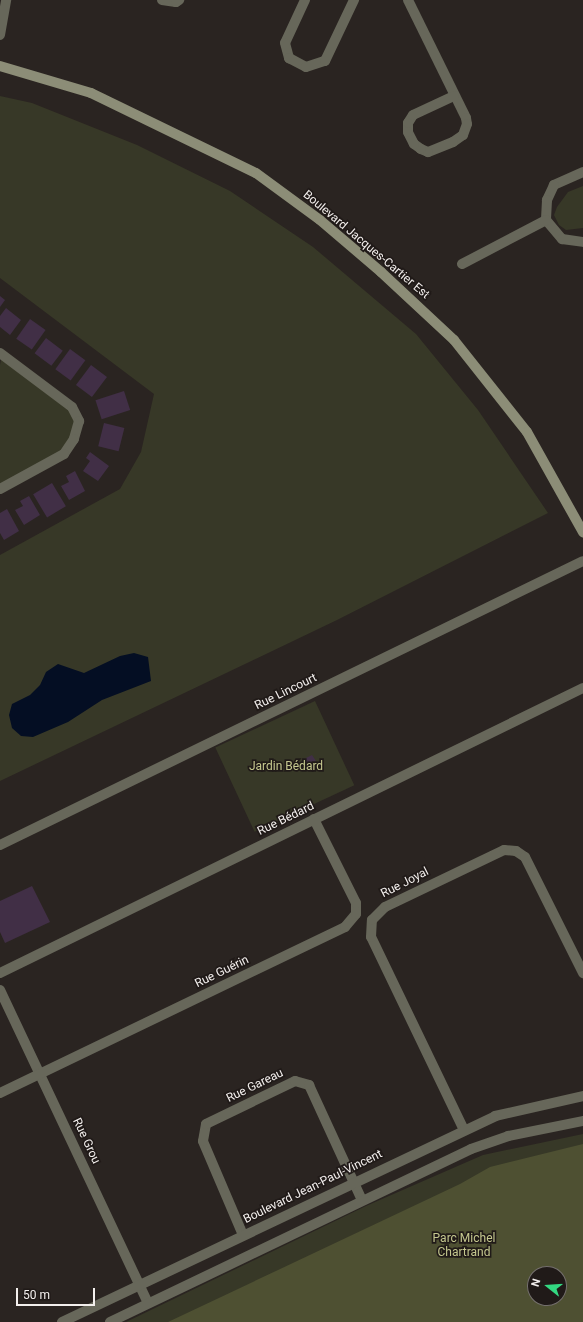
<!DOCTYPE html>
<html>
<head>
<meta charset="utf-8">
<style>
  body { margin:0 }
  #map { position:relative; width:583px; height:1322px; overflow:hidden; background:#2a2421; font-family:Roboto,sans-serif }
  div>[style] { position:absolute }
  .green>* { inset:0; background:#373827; transform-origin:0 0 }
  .forest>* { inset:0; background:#4e5032 }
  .water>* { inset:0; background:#040e23 }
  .building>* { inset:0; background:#412f46; transform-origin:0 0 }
  .minor>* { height:10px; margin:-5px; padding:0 5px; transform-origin:5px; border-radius:5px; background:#67675a }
  .tertiary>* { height:10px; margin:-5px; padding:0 5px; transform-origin:5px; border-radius:5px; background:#67675a }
  .secondary>* { height:10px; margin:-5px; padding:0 5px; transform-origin:5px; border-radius:5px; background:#8c8d77 }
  span { translate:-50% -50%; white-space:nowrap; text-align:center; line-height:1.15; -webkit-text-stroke:3.5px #201a18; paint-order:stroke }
  .street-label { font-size:12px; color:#f3efed }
  .park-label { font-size:12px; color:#c5c88f }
  .north { position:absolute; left:527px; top:1266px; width:40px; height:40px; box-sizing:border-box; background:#201a18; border:1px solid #746f6d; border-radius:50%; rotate:287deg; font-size:11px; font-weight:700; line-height:16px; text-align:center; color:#f3efed }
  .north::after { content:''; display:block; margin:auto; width:14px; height:18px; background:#33d881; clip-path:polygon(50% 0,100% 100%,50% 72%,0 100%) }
  .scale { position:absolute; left:16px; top:1288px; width:79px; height:18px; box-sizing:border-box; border:2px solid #f3efed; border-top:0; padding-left:5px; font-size:12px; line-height:14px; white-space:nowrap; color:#f3efed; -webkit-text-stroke:3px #201a18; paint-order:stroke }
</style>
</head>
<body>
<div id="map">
  <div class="green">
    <i style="clip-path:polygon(0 96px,32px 103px,137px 145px,230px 191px,313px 247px,416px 334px,478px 410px,548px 513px,337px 620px,0 781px,0 555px,120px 489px,141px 452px,154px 394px,0 278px)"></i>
    <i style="clip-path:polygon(583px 186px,583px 228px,566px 230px,559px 225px,554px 215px,557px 207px,568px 192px)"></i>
    <i style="clip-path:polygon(2px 354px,72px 407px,79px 421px,64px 454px,0 489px,0 365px)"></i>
    <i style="left:315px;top:701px;width:93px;height:110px;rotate:65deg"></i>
    <i style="clip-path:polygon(evenodd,583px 1134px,583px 1322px,126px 1322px,366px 1206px,483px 1155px,583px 1134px,535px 1274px,559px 1274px,559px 1298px,535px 1298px,535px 1274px)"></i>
  </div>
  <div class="forest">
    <i style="clip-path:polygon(evenodd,583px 1144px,583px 1322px,168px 1322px,460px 1184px,490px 1167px,583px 1144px,535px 1274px,559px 1274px,559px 1298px,535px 1298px,535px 1274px)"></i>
  </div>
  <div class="water">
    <i style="clip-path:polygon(134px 653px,148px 657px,151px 681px,102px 700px,68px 722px,33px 737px,21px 736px,12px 728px,9px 715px,12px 704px,30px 695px,40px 685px,46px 672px,58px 664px,84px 673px,120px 656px)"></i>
  </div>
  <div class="building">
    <i style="clip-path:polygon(0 296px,5px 300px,0 307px)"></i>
    <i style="clip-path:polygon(6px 308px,21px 320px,10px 335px,0 327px,0 316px)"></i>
    <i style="left:30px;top:319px;width:19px;height:24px;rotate:35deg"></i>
    <i style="left:46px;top:338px;width:21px;height:19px;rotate:37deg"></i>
    <i style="left:70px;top:349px;width:19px;height:25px;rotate:36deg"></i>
    <i style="left:91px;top:365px;width:20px;height:25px;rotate:37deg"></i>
    <i style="left:124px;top:391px;width:20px;height:30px;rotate:72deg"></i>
    <i style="left:104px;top:423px;width:21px;height:24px;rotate:14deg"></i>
    <i style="clip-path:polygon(90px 452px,109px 466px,98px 481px,83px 471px,90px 461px,86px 458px)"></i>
    <i style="clip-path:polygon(75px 471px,85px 491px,69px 500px,61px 486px,69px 482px,66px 476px)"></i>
    <i style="left:52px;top:483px;width:27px;height:22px;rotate:59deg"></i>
    <i style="clip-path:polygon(29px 496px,40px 515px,24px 525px,15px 510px,23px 506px,20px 501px)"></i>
    <i style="clip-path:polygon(7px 509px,19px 531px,4px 540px,0 533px,0 513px)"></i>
    <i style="clip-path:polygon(312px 755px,316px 761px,307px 765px,304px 759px)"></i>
    <i style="clip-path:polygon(32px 886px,50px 922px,5px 943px,0 932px,0 901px)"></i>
  </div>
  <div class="minor">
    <i style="left:162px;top:0;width:14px;rotate:8deg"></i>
    <i style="left:176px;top:2px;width:4px;rotate:-34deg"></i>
    <i style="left:305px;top:0;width:47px;rotate:114.9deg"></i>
    <i style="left:285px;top:43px;width:16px;rotate:75deg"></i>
    <i style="left:289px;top:58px;width:19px;rotate:28deg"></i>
    <i style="left:306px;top:67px;width:20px;rotate:-18deg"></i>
    <i style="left:325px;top:61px;width:68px;rotate:-64.6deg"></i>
    <i style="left:408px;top:0;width:131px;rotate:63.8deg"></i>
    <i style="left:466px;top:118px;width:6px;rotate:81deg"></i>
    <i style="left:467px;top:124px;width:12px;rotate:110deg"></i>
    <i style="left:463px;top:135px;width:12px;rotate:145deg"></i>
    <i style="left:453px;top:142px;width:27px;rotate:158deg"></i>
    <i style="left:428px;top:152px;width:8px;rotate:-157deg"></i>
    <i style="left:421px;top:149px;width:9px;rotate:-144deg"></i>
    <i style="left:414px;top:144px;width:13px;rotate:-117deg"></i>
    <i style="left:408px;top:132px;width:9px;rotate:-90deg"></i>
    <i style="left:408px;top:123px;width:9px;rotate:-58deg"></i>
    <i style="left:413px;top:115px;width:45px;rotate:-24.9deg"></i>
    <i style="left:0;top:35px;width:36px;rotate:-80deg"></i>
    <i style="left:583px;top:172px;width:32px;rotate:156deg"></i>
    <i style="left:554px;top:185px;width:17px;rotate:115deg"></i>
    <i style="left:547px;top:200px;width:20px;rotate:93deg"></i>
    <i style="left:546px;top:220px;width:25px;rotate:50deg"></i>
    <i style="left:562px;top:239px;width:21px;rotate:8deg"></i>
    <i style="left:462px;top:264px;width:95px;rotate:-27.6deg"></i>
    <i style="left:0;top:353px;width:90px;rotate:36.9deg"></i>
    <i style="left:72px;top:407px;width:16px;rotate:63deg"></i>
    <i style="left:79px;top:421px;width:19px;rotate:106deg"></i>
    <i style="left:74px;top:439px;width:18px;rotate:124deg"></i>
    <i style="left:64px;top:454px;width:73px;rotate:151.3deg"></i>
    <i style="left:0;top:845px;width:648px;rotate:-25.97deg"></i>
    <i style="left:0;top:973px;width:649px;rotate:-26.05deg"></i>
    <i style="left:0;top:990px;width:346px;rotate:64.7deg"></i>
    <i style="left:0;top:1093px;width:383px;rotate:-25.7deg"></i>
    <i style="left:345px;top:927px;width:17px;rotate:-50deg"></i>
    <i style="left:356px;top:914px;width:11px;rotate:-90deg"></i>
    <i style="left:356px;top:903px;width:94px;rotate:-116.6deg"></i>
    <i style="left:464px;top:1130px;width:214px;rotate:-115.7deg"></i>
    <i style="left:371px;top:937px;width:17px;rotate:-87deg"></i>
    <i style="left:372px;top:920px;width:18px;rotate:-45deg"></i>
    <i style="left:385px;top:907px;width:132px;rotate:-25.6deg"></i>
    <i style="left:504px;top:850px;width:12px;rotate:5deg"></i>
    <i style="left:516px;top:851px;width:11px;rotate:34deg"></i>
    <i style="left:525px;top:857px;width:130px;rotate:63.4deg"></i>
    <i style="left:243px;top:1235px;width:102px;rotate:-113.1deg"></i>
    <i style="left:203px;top:1141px;width:17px;rotate:-80deg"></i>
    <i style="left:206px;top:1124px;width:99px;rotate:-25.8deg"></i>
    <i style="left:295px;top:1081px;width:15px;rotate:16deg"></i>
    <i style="left:309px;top:1085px;width:127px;rotate:65.3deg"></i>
  </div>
  <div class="tertiary">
    <i style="left:62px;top:1322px;width:480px;rotate:-25.4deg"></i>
    <i style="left:495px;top:1116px;width:90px;rotate:-12.8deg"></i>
    <i style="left:110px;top:1322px;width:400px;rotate:-25.6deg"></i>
    <i style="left:471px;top:1149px;width:39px;rotate:-19deg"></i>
    <i style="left:508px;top:1136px;width:76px;rotate:-11.3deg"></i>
  </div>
  <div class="secondary">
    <i style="left:0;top:66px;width:95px;rotate:16.5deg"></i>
    <i style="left:91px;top:93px;width:183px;rotate:25.9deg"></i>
    <i style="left:256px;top:173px;width:79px;rotate:36.3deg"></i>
    <i style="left:320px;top:220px;width:80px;rotate:40.4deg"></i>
    <i style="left:381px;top:272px;width:100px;rotate:43deg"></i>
    <i style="left:454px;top:340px;width:117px;rotate:51.6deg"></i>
    <i style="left:527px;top:432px;width:115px;rotate:60.8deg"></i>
  </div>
  <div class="street-label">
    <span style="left:366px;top:245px;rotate:40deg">Boulevard Jacques-Cartier Est</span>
    <span style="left:286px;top:692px;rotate:-26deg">Rue Lincourt</span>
    <span style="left:286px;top:819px;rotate:-26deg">Rue Bédard</span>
    <span style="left:405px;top:883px;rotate:-27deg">Rue Joyal</span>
    <span style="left:222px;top:972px;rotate:-26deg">Rue Guérin</span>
    <span style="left:255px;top:1086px;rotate:-26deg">Rue Gareau</span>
    <span style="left:86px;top:1141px;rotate:65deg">Rue Grou</span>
    <span style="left:313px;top:1187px;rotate:-26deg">Boulevard Jean-Paul-Vincent</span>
  </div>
  <div class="park-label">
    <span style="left:286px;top:767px">Jardin Bédard</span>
    <span style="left:464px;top:1246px">Parc Michel<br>Chartrand</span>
  </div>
  <div class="north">N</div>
  <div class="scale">50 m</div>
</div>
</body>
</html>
